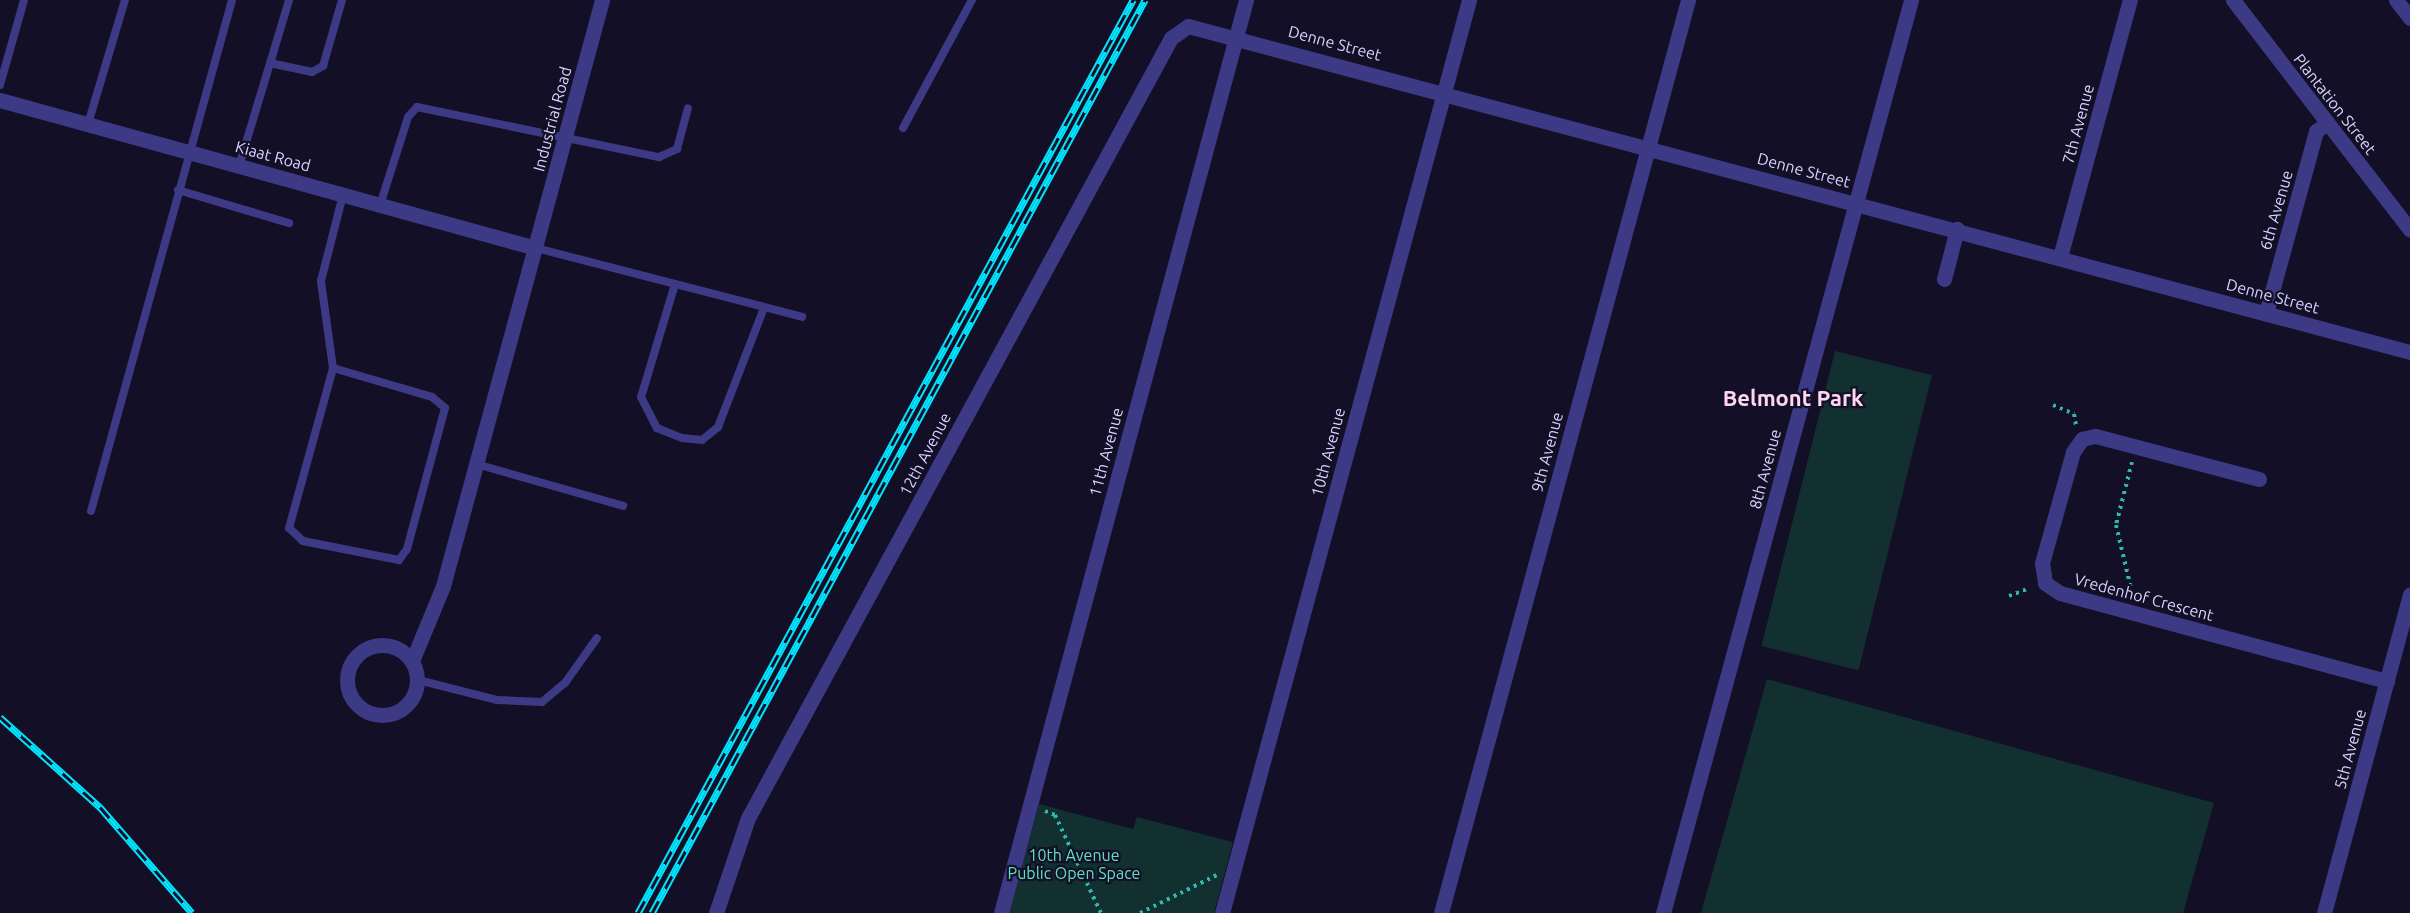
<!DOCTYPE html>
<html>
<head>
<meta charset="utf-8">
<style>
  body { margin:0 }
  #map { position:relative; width:2410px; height:913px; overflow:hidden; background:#130f26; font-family:Ubuntu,sans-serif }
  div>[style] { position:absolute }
  .green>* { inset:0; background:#12302f; transform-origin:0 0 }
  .path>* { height:4px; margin-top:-2px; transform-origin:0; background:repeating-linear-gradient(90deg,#2fb8b0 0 3px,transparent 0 7.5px) }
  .service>* { height:8px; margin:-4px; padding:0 4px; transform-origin:4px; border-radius:4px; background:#3d3a85 }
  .minor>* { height:15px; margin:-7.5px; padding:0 7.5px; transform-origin:7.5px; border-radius:7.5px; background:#3d3a85 }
  .minor>.ring { margin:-7.5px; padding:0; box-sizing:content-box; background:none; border:15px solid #3d3a85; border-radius:50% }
  .tertiary>* { height:15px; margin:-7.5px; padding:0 7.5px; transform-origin:7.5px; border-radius:7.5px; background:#3d3a85 }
  .rail>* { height:7px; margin-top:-3.5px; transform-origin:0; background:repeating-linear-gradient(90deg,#130f26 0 14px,#00e5ff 0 28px); box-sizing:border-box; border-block:2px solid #00e5ff }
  span { translate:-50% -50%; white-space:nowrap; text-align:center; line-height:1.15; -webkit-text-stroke:4.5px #130f26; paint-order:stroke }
  .street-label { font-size:16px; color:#d9d4ff }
  .park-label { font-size:16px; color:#5fe0c0 }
  .district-label { font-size:22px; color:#ffd6f0; font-weight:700 }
</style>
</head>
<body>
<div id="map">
  <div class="green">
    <i style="left:1835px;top:351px;width:100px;height:304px;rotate:14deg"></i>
    <i style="clip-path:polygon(1767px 679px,2214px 803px,2183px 913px,1701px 913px)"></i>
    <i style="clip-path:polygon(1039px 804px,1133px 829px,1137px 817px,1233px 842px,1214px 913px,1009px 913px)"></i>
  </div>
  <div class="path">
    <i style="left:2053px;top:405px;width:23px;rotate:23deg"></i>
    <i style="left:2074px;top:414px;width:11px;rotate:80deg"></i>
    <i style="left:2132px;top:462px;width:65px;rotate:104.3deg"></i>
    <i style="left:2116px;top:525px;width:74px;rotate:76.7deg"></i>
    <i style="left:2009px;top:596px;width:22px;rotate:-21deg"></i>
    <i style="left:1045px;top:811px;width:11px;rotate:22deg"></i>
    <i style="left:1055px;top:815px;width:108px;rotate:64.9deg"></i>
    <i style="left:1140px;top:913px;width:86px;rotate:-26.3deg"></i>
  </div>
  <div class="service">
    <i style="left:270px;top:63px;width:43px;rotate:12.1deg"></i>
    <i style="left:312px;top:72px;width:13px;rotate:-29deg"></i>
    <i style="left:323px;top:66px;width:69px;rotate:-73.9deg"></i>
    <i style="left:0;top:85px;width:88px;rotate:-74.2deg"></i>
    <i style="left:88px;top:124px;width:129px;rotate:-73.4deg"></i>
    <i style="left:903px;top:128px;width:145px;rotate:-61.7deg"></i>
    <i style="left:239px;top:166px;width:173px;rotate:-73.2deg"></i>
    <i style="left:178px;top:190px;width:116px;rotate:16.6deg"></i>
    <i style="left:380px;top:205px;width:92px;rotate:-72.3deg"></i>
    <i style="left:408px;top:117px;width:13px;rotate:-48deg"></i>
    <i style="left:417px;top:107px;width:247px;rotate:11.7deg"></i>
    <i style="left:659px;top:157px;width:20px;rotate:-24deg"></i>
    <i style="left:677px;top:149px;width:42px;rotate:-75deg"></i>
    <i style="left:536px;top:248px;width:275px;rotate:14.5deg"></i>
    <i style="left:675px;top:284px;width:118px;rotate:106.7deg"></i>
    <i style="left:641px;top:397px;width:35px;rotate:63deg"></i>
    <i style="left:657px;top:428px;width:27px;rotate:22deg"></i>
    <i style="left:682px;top:438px;width:20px;rotate:6deg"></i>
    <i style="left:702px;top:440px;width:21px;rotate:-39deg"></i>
    <i style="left:718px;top:427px;width:128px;rotate:-68.9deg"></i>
    <i style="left:333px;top:368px;width:103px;rotate:16.3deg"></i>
    <i style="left:432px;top:397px;width:17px;rotate:40deg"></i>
    <i style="left:445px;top:408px;width:146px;rotate:105.1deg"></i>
    <i style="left:407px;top:549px;width:14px;rotate:126deg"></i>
    <i style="left:399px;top:560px;width:98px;rotate:-168.8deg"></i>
    <i style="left:303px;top:541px;width:19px;rotate:-137deg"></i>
    <i style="left:289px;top:528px;width:166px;rotate:-74.6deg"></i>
    <i style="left:333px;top:368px;width:88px;rotate:-97.9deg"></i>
    <i style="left:321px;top:281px;width:89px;rotate:-75.7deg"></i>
    <i style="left:476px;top:464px;width:153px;rotate:15.9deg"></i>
    <i style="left:91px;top:511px;width:530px;rotate:-74.57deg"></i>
    <i style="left:418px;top:680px;width:81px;rotate:14.2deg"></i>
    <i style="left:497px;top:700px;width:45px;rotate:2.5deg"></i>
    <i style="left:542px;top:702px;width:30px;rotate:-40deg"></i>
    <i style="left:565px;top:683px;width:55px;rotate:-54.6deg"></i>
  </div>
  <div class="minor">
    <i style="left:2233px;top:0;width:290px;rotate:52.4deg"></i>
    <i style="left:0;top:100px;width:556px;rotate:15.44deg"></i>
    <i style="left:2060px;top:257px;width:266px;rotate:-74.8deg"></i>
    <i style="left:1944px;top:279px;width:52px;rotate:-75.4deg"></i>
    <i style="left:2266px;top:313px;width:189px;rotate:-74.6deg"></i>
    <i style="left:2316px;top:131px;width:14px;rotate:-36deg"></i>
    <i style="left:2259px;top:479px;width:170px;rotate:-165.3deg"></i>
    <i style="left:2095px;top:436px;width:13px;rotate:167deg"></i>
    <i style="left:2082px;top:439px;width:16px;rotate:125deg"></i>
    <i style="left:2073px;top:452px;width:115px;rotate:105.6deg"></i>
    <i style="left:2042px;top:563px;width:20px;rotate:81deg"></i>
    <i style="left:2045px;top:583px;width:18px;rotate:34deg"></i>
    <i style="left:2060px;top:593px;width:339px;rotate:15.1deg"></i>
    <i class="ring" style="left:347px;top:645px;width:55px;height:55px"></i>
    <i style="left:412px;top:661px;width:81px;rotate:-67.5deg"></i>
    <i style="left:443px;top:586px;width:607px;rotate:-74.82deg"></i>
    <i style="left:716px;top:913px;width:100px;rotate:-71.4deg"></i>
    <i style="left:748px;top:818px;width:887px;rotate:-61.53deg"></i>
    <i style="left:1171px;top:38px;width:21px;rotate:-35deg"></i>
    <i style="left:1188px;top:26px;width:1265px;rotate:14.94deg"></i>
    <i style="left:1001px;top:913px;width:945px;rotate:-74.98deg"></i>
    <i style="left:1222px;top:913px;width:946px;rotate:-74.86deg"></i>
    <i style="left:1441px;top:913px;width:946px;rotate:-74.86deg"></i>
    <i style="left:1663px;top:913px;width:946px;rotate:-74.8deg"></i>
    <i style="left:2324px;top:913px;width:330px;rotate:-74.9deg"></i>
  </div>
  <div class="tertiary">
    <i style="left:2396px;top:0;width:23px;rotate:52deg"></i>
  </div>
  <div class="rail">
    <i style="left:0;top:717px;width:135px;rotate:42deg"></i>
    <i style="left:100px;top:807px;width:140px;rotate:49deg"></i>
    <i style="left:638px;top:913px;width:1039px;rotate:-61.53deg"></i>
    <i style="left:652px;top:913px;width:1038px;rotate:-61.63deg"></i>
  </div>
  <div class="street-label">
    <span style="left:1335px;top:43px;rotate:15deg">Denne Street</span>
    <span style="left:2335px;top:104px;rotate:52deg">Plantation Street</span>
    <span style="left:552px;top:119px;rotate:-75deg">Industrial Road</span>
    <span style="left:2078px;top:124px;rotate:-75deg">7th Avenue</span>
    <span style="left:273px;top:156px;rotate:15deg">Kiaat Road</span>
    <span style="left:1804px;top:170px;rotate:15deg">Denne Street</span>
    <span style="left:2276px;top:210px;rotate:-74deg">6th Avenue</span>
    <span style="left:2273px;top:296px;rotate:15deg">Denne Street</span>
    <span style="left:1106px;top:452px;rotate:-75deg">11th Avenue</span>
    <span style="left:1328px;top:452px;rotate:-75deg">10th Avenue</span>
    <span style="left:1547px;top:452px;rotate:-75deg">9th Avenue</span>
    <span style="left:925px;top:454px;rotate:-62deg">12th Avenue</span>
    <span style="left:1765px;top:469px;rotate:-75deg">8th Avenue</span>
    <span style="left:2144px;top:597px;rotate:15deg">Vredenhof Crescent</span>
    <span style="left:2350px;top:749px;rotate:-75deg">5th Avenue</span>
  </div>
  <div class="park-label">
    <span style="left:1074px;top:864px">10th Avenue<br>Public Open Space</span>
  </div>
  <div class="district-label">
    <span style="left:1793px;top:398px">Belmont Park</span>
  </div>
</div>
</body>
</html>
